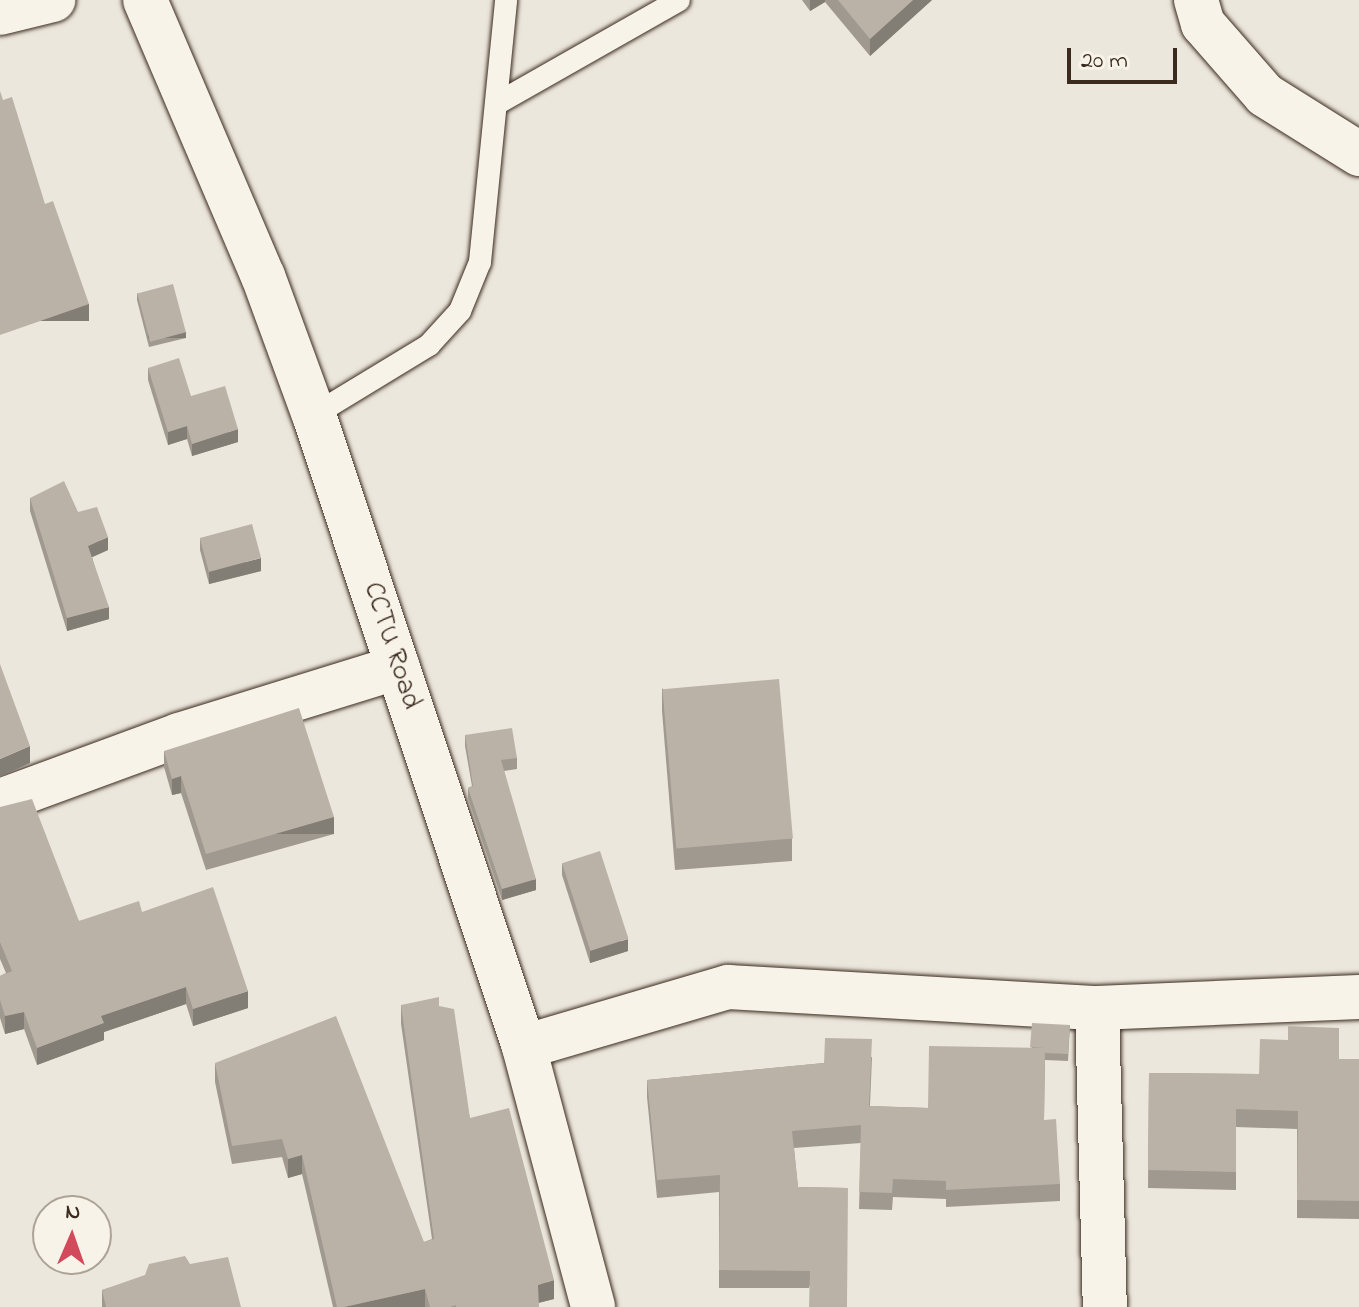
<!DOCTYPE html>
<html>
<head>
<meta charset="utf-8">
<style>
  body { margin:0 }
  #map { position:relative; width:1359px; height:1307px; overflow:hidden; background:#ece7dc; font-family:"Indie Flower",sans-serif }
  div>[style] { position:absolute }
  .roads { filter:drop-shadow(0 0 2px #3b2a1e) drop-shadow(0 0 2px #3b2a1e) }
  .lane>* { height:22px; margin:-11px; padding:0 11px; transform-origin:11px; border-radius:11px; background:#f7f3e8 }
  .street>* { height:44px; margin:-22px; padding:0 22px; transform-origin:22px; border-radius:22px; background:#f7f3e8 }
  .secondary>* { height:44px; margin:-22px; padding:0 22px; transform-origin:22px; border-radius:22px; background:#f7f3e8 }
  .wall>* { inset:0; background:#a09990 }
  .shaded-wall>* { inset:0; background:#827d75; transform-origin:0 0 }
  .building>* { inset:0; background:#bab2a7; transform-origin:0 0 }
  span { translate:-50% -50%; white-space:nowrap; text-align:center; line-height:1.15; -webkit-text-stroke:6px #f7f3e8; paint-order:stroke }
  .street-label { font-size:28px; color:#3b2a1e }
  .north { position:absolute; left:32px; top:1195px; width:80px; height:80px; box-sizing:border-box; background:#f7f3e8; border:2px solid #aca397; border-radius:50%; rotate:2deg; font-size:22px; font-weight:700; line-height:32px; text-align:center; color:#3b2a1e }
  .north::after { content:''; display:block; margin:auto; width:28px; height:36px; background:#d1495b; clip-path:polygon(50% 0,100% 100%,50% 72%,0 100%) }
  .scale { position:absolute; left:1067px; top:48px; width:110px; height:36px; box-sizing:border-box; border:4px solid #3b2a1e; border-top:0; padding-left:10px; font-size:24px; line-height:28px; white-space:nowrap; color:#3b2a1e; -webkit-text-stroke:6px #f7f3e8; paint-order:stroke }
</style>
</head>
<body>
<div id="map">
  <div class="roads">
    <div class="lane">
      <i style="left:498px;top:103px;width:208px;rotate:-29.6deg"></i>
      <i style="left:314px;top:415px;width:135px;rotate:-31.3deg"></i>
      <i style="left:429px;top:345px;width:46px;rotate:-47.6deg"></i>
      <i style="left:460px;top:311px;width:53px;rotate:-67.8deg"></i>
      <i style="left:480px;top:262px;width:263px;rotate:-84.3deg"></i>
    </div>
    <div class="street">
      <i style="left:1196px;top:0;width:25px;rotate:74deg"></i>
      <i style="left:1203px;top:24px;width:94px;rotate:48.9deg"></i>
      <i style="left:1265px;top:95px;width:111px;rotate:32.1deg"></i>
      <i style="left:0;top:13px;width:55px;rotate:-13.8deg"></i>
      <i style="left:0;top:801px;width:191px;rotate:-20.2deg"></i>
      <i style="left:179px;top:735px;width:229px;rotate:-17.2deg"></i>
      <i style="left:1097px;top:1008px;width:299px;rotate:88.5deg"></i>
      <i style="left:524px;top:1047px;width:213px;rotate:-16.4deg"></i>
      <i style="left:728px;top:987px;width:370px;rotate:3.3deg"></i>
      <i style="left:1097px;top:1008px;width:262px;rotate:-2.4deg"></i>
    </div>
    <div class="secondary">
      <i style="left:145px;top:0;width:300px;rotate:66.9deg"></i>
      <i style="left:263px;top:276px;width:148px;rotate:69.9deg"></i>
      <i style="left:314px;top:415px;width:666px;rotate:71.62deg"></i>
      <i style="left:524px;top:1047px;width:269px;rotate:75.1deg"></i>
    </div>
  </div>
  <div class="wall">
    <i style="clip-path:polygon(802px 0,932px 0,870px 56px,825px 2px,810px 11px)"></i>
    <i style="clip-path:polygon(137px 293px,186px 338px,149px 347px,137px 300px)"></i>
    <i style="clip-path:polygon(148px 368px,191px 396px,238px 442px,192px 456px,187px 439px,168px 445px,148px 380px)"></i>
    <i style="clip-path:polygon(30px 498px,78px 512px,108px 550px,92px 557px,109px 619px,67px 631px,30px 511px)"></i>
    <i style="clip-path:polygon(200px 538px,261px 571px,209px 584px,200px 550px)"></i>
    <i style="clip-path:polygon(662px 688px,792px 838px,792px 861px,675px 870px,662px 711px)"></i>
    <i style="clip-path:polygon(465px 735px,517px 758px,517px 769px,504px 771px,536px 890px,502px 900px,468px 799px,468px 788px,472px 786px,465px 746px)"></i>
    <i style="clip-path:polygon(164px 751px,334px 834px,206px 870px,181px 793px,172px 795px,164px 767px)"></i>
    <i style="clip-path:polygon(0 807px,79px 921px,142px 912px,248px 1008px,193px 1026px,186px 1004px,104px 1032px,104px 1040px,37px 1065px,24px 1029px,5px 1034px,0 1018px,0 976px,6px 973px,0 959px)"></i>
    <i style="clip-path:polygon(562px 863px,628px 951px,590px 963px,562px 875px)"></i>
    <i style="clip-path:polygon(401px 1005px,439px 1006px,470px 1118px,554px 1299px,538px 1303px,539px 1307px,333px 1307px,302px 1174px,288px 1178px,282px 1157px,232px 1164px,215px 1082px,215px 1063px,424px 1242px,432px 1239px,401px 1024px)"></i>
    <i style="clip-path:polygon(1070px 1025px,1068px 1061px,1045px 1060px,1044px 1120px,1060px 1184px,1060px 1201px,946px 1207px,946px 1199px,893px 1197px,892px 1210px,859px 1209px,861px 1143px,794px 1148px,798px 1187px,848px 1188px,809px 1288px,719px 1288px,719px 1192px,657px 1198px,647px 1097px,647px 1080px,824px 1063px,872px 1057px,870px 1106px,928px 1108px)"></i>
    <i style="clip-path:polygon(1339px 1059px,1359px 1059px,1359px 1219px,1297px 1218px,1297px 1129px,1236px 1127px,1236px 1190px,1148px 1188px,1149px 1073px,1259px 1074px)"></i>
    <i style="clip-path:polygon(190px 1264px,241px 1307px,102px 1307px,102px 1290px)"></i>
  </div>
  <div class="shaded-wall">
    <i style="clip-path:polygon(810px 0,825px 0,825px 2px,810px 11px)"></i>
    <i style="clip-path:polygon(913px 0,932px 0,870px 56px,870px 39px)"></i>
    <i style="left:89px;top:304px;width:17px;height:94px;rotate:90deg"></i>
    <i style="left:186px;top:332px;width:6px;height:38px;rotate:90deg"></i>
    <i style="clip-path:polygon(187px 426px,187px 439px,168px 445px,168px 432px)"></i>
    <i style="clip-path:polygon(238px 429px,238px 442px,192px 456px,192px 444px)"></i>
    <i style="clip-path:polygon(108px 537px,108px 550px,88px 559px,88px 546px)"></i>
    <i style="clip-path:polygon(261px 558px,261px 571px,209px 584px,209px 572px)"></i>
    <i style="clip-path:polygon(109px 607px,109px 619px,67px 631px,67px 618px)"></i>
    <i style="clip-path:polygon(30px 746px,30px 763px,0 777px,0 759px)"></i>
    <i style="clip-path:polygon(181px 776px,181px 793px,172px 795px,172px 779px)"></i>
    <i style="left:334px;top:817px;width:17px;height:133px;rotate:90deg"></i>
    <i style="clip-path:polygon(536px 879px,536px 890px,502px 900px,502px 889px)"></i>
    <i style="clip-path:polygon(628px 939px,628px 951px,590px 963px,590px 951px)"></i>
    <i style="clip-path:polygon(186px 987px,186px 1004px,104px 1032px,104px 1040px,37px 1065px,37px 1048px,101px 1016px)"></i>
    <i style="clip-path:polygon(248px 991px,248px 1008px,193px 1026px,193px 1009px)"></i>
    <i style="clip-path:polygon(24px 1012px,24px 1029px,5px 1034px,5px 1016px)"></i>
    <i style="clip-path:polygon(302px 1155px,302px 1174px,288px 1178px,288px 1159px)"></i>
    <i style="clip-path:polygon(554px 1280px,554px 1299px,538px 1303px,538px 1285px)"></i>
    <i style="clip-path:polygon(425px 1289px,425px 1307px,344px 1307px)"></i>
  </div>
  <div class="building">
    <i style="clip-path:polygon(838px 0,913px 0,870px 39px)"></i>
    <i style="clip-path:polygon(0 91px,3px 100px,12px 97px,45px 204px,53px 201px,89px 304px,0 335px)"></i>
    <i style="left:173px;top:284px;width:50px;height:37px;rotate:75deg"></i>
    <i style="clip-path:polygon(179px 358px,191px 396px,225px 386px,238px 429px,192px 444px,187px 426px,168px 432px,148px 368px)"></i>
    <i style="clip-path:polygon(64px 481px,78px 512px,97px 507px,108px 537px,88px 546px,109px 607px,67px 618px,30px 498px)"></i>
    <i style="left:252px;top:524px;width:35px;height:54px;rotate:75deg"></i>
    <i style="clip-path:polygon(0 664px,30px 746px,0 759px)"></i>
    <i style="left:779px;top:679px;width:160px;height:117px;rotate:85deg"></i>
    <i style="clip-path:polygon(299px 708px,334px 817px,206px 854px,181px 776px,172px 779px,164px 751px)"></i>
    <i style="clip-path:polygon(512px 728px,517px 758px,501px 760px,536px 879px,502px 889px,468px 788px,473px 786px,465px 735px)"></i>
    <i style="clip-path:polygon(32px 799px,79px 921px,139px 901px,142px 912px,213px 887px,248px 991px,193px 1009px,186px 987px,101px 1016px,104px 1023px,37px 1048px,24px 1012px,5px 1016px,0 1000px,0 976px,12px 971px,0 942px,0 807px)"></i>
    <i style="left:600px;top:851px;width:92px;height:40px;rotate:72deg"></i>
    <i style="clip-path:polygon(439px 997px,439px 1006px,454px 1009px,470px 1118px,509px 1108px,554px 1280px,538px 1285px,539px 1307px,456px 1307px,456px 1305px,450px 1307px,430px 1307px,425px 1289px,344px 1307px,337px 1307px,302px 1155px,288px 1159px,282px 1139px,232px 1146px,215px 1063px,336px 1016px,424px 1242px,434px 1239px,401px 1005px)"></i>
    <i style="clip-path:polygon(1032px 1023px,1070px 1025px,1068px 1054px,1045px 1053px,1045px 1048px,1030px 1047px)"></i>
    <i style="clip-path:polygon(1288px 1026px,1339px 1028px,1339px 1059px,1359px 1059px,1359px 1201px,1297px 1200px,1298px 1111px,1236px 1109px,1236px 1172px,1148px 1170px,1149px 1073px,1259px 1074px,1260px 1039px,1288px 1040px)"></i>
    <i style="clip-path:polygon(825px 1038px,872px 1039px,869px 1106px,928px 1108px,929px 1046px,1045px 1048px,1044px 1120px,1056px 1119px,1060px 1184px,946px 1190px,946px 1181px,893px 1179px,892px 1193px,859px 1192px,861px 1125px,792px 1131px,798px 1187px,848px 1188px,847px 1307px,809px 1307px,810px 1271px,719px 1270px,720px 1175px,657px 1180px,647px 1080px,824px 1063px)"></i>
    <i style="clip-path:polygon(185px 1256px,190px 1264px,228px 1257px,241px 1307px,106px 1307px,102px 1290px,145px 1275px,149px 1264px)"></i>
  </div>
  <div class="street-label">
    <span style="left:391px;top:646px;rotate:72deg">CCTU Road</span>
  </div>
  <div class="north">N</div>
  <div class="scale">20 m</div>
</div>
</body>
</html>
